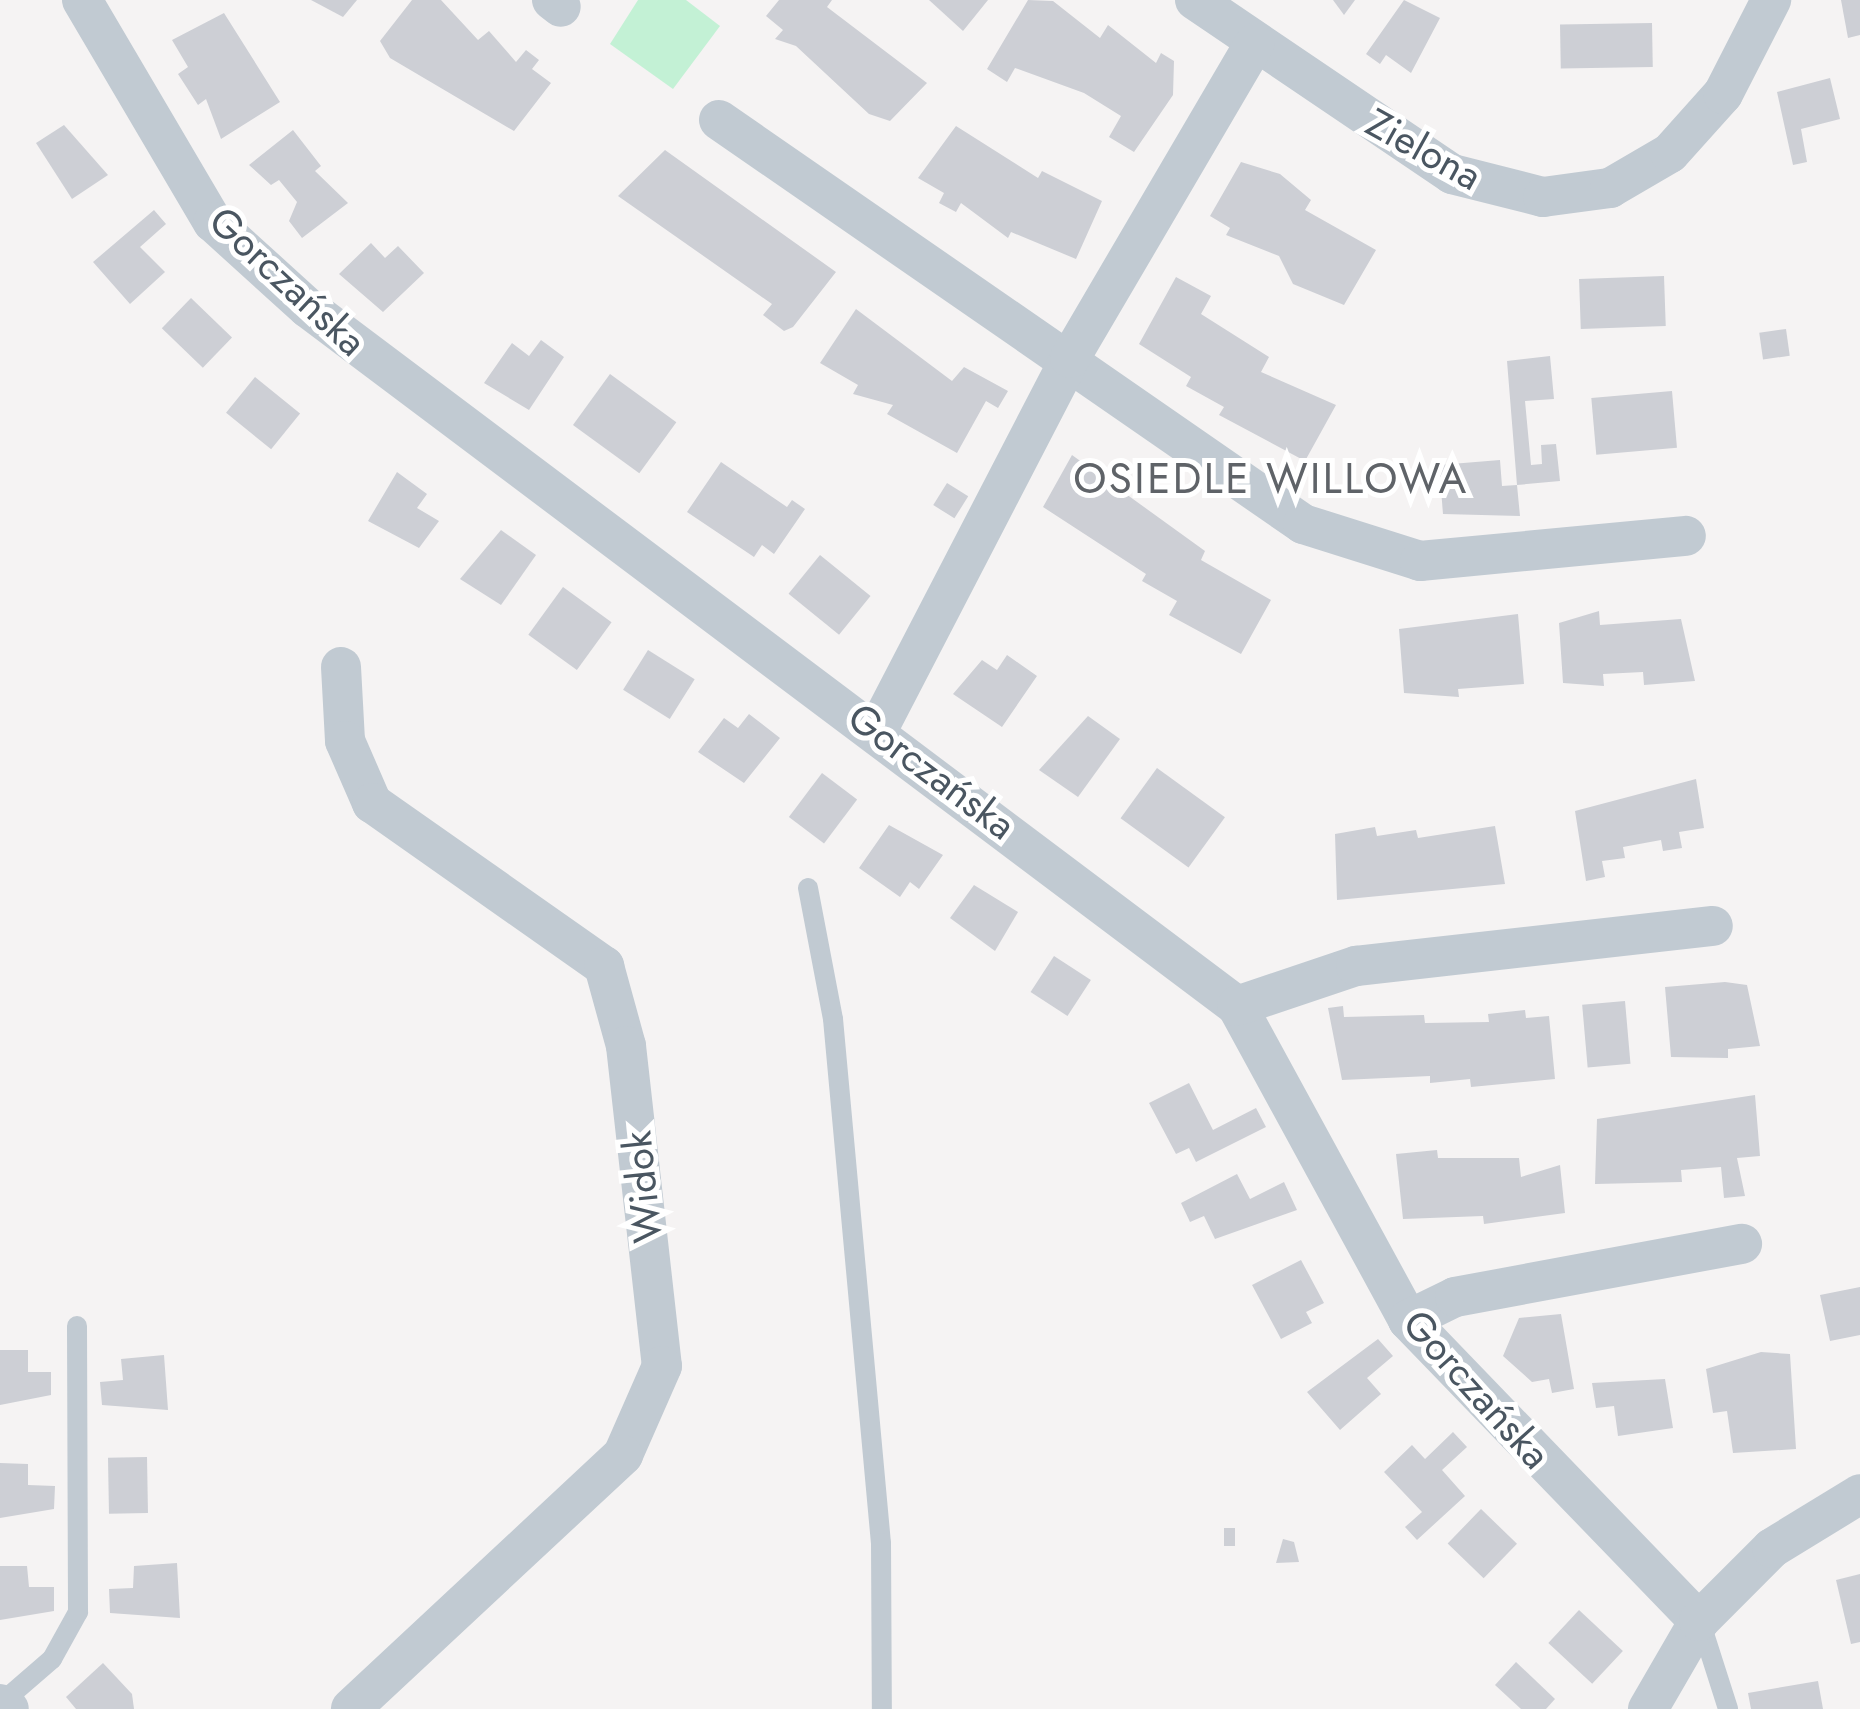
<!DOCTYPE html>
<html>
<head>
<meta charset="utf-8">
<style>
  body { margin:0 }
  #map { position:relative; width:1860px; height:1709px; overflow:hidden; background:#f5f3f3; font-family:Jost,sans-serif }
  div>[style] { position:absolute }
  .green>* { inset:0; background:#c3f1d5 }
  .building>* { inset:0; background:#cdcfd5; transform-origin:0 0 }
  .lane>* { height:20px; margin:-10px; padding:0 10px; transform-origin:10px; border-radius:10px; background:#c1cad2 }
  .street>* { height:40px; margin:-20px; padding:0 20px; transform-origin:20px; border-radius:20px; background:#c1cad2 }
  span { translate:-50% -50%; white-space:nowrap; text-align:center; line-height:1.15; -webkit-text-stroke:10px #fff; paint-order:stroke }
  .street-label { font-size:40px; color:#4a5661 }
  .neighbourhood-label { font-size:42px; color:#5f6368; letter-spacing:2.5px }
</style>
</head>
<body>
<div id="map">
  <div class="green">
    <i style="clip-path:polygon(638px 0,686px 0,720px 26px,673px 89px,610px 44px)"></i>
  </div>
  <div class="building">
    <i style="clip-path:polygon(311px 0,357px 0,343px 17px)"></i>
    <i style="clip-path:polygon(412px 0,441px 0,478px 40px,489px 31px,516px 62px,526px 50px,539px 60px,532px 69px,551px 83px,514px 131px,390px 58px,380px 41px)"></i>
    <i style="clip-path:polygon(779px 0,832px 0,827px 7px,927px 83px,890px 121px,869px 114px,796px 46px,775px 39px,783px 30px,766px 16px)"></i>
    <i style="clip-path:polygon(929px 0,988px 0,963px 31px)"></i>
    <i style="clip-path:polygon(1028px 0,1053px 1px,1100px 38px,1108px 25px,1156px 63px,1161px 53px,1174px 61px,1173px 95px,1134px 152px,1109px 137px,1121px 116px,1084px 93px,1015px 68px,1007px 82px,987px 69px)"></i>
    <i style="clip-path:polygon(1333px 0,1355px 0,1344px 15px)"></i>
    <i style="clip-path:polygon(1404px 0,1440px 18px,1411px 73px,1386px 55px,1380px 64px,1366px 54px)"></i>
    <i style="clip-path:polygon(1841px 0,1860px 0,1860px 35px,1848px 38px)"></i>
    <i style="clip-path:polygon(224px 13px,280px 102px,221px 139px,206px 99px,198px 105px,178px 74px,188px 67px,172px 40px)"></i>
    <i style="left:1652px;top:23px;width:44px;height:92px;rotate:89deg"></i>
    <i style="clip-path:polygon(1830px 78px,1840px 119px,1801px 129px,1807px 162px,1793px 165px,1777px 92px)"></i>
    <i style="clip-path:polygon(64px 125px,108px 175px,72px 199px,36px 143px)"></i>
    <i style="clip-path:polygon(956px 126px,1038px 178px,1042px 171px,1102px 201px,1076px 259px,1011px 232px,1008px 238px,961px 203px,956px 212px,939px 203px,944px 193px,918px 178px)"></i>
    <i style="clip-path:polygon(293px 130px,321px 166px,315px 171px,348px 203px,302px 238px,289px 221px,297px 202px,279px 180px,271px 185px,249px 165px)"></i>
    <i style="clip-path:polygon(665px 150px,836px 272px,793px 327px,784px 331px,763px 315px,772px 304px,618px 196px)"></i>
    <i style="clip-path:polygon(1241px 162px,1280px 174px,1311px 200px,1305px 210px,1376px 250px,1344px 305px,1293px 284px,1279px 256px,1226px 235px,1230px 228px,1210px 216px)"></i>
    <i style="clip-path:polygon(154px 210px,166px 224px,140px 247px,165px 272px,130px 304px,93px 262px)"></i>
    <i style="clip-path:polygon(371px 243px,385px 258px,398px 246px,424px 273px,383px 312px,339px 274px)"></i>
    <i style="left:1664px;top:276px;width:50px;height:85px;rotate:88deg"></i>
    <i style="clip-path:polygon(1176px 277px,1211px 296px,1201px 314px,1269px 357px,1261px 372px,1336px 405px,1305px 461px,1219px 415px,1224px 407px,1186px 386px,1191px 377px,1139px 344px)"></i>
    <i style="left:191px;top:298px;width:57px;height:42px;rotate:44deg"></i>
    <i style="clip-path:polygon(856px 309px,952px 381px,964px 367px,1008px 391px,998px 408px,986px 401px,957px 453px,887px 414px,893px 405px,853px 394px,858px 385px,820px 363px)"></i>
    <i style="left:1786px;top:329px;width:27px;height:27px;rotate:82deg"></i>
    <i style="clip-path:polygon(541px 340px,564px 357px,529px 410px,484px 383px,512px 343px,529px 356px)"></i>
    <i style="clip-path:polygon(1550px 356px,1554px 399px,1525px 401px,1531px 465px,1542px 464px,1541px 445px,1556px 444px,1560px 481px,1517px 485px,1520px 516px,1443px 514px,1439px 465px,1500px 460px,1502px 486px,1517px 485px,1507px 361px)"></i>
    <i style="left:610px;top:374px;width:82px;height:63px;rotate:36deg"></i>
    <i style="left:255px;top:377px;width:58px;height:46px;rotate:39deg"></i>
    <i style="left:1672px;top:391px;width:57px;height:81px;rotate:85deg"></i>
    <i style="clip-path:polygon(1072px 455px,1205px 551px,1201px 560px,1271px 600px,1241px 654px,1169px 615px,1177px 601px,1142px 581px,1146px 574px,1043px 507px)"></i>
    <i style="clip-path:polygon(721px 462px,787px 507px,792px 500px,805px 509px,774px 554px,762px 545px,754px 557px,687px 512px)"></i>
    <i style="clip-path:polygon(397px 472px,427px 494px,417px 508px,439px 521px,419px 548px,368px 521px)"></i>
    <i style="left:947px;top:483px;width:25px;height:26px;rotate:32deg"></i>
    <i style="clip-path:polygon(501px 530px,536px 555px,501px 605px,460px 579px)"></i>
    <i style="left:820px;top:555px;width:65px;height:50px;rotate:39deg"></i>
    <i style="left:563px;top:587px;width:60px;height:59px;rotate:36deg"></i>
    <i style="clip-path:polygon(1599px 611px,1600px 625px,1681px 619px,1695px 681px,1644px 685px,1643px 672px,1603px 674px,1604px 686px,1563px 683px,1559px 623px)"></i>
    <i style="clip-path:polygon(1518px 614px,1524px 684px,1458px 689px,1459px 697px,1404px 693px,1399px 629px)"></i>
    <i style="left:648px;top:650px;width:55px;height:47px;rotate:32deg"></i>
    <i style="clip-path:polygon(1007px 655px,1037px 676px,1002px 727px,953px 694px,982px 660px,997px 670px)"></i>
    <i style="clip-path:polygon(749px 714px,780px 738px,744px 783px,698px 752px,724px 718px,738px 728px)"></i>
    <i style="clip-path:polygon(1088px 716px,1120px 739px,1078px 797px,1039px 770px)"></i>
    <i style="left:1157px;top:768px;width:84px;height:62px;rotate:36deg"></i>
    <i style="left:822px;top:773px;width:44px;height:55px;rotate:37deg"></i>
    <i style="clip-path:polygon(1696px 779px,1704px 828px,1679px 832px,1682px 848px,1663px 851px,1661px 840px,1623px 847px,1625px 858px,1602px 861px,1605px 877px,1586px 881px,1575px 811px)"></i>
    <i style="clip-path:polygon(889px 825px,943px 855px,919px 889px,910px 882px,900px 897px,859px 868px)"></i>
    <i style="clip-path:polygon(1495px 826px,1505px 884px,1337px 900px,1335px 834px,1375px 827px,1377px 836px,1416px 830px,1418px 838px)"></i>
    <i style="clip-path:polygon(974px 885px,1018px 912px,995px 951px,950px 918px)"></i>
    <i style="left:1054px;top:956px;width:44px;height:43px;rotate:33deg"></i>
    <i style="clip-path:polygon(1725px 982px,1747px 985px,1760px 1046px,1728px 1049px,1728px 1058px,1671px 1057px,1665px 987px)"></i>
    <i style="left:1625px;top:1001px;width:63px;height:43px;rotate:85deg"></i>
    <i style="clip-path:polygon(1343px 1006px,1344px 1017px,1424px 1015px,1425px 1023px,1489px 1022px,1488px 1014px,1525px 1010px,1526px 1018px,1549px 1016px,1555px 1079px,1471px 1087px,1470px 1079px,1430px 1083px,1430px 1076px,1342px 1080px,1328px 1008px)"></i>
    <i style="clip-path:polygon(1189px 1083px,1213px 1130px,1256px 1108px,1266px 1127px,1196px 1162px,1189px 1148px,1176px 1154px,1149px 1103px)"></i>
    <i style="clip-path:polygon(1755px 1095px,1760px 1156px,1737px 1158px,1745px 1196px,1724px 1198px,1721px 1167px,1681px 1170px,1682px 1182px,1595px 1184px,1597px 1119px)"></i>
    <i style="clip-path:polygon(1437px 1150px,1438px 1158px,1519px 1158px,1521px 1177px,1560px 1165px,1565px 1213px,1484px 1224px,1483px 1216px,1403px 1219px,1396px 1154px)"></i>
    <i style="clip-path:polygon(1237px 1174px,1250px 1199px,1284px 1182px,1297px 1210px,1215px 1239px,1204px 1216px,1190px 1222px,1181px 1203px)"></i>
    <i style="clip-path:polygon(1301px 1260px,1324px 1303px,1306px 1312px,1312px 1323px,1281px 1339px,1252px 1285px)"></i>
    <i style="clip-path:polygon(1860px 1287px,1860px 1335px,1830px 1341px,1820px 1295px)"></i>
    <i style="clip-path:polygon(1561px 1314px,1574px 1389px,1552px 1393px,1549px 1379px,1532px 1382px,1503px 1356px,1519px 1318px)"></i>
    <i style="clip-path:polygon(1378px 1339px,1393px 1356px,1367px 1378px,1381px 1394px,1340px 1430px,1307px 1392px)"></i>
    <i style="clip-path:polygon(0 1350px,28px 1350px,28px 1372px,51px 1372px,51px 1395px,0 1405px)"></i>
    <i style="clip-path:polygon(1761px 1352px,1790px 1354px,1796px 1449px,1733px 1453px,1727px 1411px,1713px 1413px,1706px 1369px)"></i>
    <i style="clip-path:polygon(164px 1355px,168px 1410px,102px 1405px,100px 1382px,123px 1380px,121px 1359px)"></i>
    <i style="clip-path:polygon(1665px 1379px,1673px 1428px,1618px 1436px,1614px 1406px,1596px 1408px,1592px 1383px)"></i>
    <i style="clip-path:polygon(1453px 1432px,1467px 1447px,1442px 1470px,1465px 1496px,1417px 1540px,1405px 1527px,1422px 1512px,1384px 1472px,1412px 1445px,1425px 1459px)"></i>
    <i style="left:147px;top:1457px;width:56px;height:39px;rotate:89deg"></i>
    <i style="clip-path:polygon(0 1463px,28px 1464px,28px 1485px,55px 1486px,54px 1509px,0 1518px)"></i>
    <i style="left:1481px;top:1509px;width:50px;height:48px;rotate:44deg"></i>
    <i style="left:1224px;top:1528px;width:11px;height:18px"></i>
    <i style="clip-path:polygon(1283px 1539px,1294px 1542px,1299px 1562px,1276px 1563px)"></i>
    <i style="clip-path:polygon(177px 1563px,180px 1618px,110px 1613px,109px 1589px,133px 1588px,134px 1566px)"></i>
    <i style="clip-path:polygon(0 1566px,27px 1566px,29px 1587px,54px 1587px,54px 1611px,0 1620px)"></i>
    <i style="clip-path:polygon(1860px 1574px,1860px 1642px,1851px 1644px,1836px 1580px)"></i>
    <i style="left:1579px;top:1610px;width:60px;height:45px;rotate:43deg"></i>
    <i style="clip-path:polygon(1516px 1662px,1555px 1699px,1546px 1709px,1521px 1709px,1495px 1685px)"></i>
    <i style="clip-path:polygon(103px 1663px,132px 1694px,134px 1709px,76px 1709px,66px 1697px)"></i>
    <i style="clip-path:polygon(1818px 1681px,1823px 1709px,1751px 1709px,1748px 1693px)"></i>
  </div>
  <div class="lane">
    <i style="left:808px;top:888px;width:133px;rotate:79.2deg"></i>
    <i style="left:833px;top:1019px;width:526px;rotate:84.77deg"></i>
    <i style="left:881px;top:1543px;width:166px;rotate:89.7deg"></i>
    <i style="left:1700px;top:1621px;width:92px;rotate:72.3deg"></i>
    <i style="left:0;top:1704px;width:69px;rotate:-40.9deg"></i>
    <i style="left:52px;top:1659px;width:54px;rotate:-61deg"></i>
    <i style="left:78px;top:1612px;width:286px;rotate:-90.2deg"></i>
  </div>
  <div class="street">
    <i style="left:82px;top:0;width:258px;rotate:59.5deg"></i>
    <i style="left:213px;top:222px;width:128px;rotate:42.2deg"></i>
    <i style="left:308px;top:308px;width:1162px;rotate:36.92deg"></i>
    <i style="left:1237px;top:1006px;width:358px;rotate:61.4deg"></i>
    <i style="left:1408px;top:1320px;width:419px;rotate:46deg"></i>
    <i style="left:552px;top:0;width:11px;rotate:38deg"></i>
    <i style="left:1195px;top:0;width:310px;rotate:34.1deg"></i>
    <i style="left:1452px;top:174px;width:94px;rotate:14.2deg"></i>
    <i style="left:1543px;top:197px;width:68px;rotate:-7.7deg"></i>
    <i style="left:1610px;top:188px;width:69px;rotate:-30.3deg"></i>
    <i style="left:1670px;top:153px;width:79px;rotate:-48.1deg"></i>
    <i style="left:1723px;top:94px;width:106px;rotate:-62.9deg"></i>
    <i style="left:719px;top:120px;width:710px;rotate:34.67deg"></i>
    <i style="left:1303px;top:524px;width:123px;rotate:17.5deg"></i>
    <i style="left:1420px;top:561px;width:267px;rotate:-5.4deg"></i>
    <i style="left:341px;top:667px;width:74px;rotate:86.9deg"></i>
    <i style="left:345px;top:741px;width:68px;rotate:66.5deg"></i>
    <i style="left:372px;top:803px;width:284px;rotate:35.1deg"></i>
    <i style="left:604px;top:966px;width:83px;rotate:74.6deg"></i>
    <i style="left:626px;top:1046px;width:322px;rotate:83.6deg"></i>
    <i style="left:662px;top:1366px;width:97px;rotate:113.7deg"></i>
    <i style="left:623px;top:1455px;width:372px;rotate:137deg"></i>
    <i style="left:878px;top:729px;width:418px;rotate:-62.6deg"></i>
    <i style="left:1070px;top:358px;width:365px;rotate:-59.6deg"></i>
    <i style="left:1237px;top:1006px;width:126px;rotate:-18.6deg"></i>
    <i style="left:1356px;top:966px;width:359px;rotate:-6.4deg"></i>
    <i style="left:1408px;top:1320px;width:52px;rotate:-26.1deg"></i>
    <i style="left:1455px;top:1297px;width:292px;rotate:-10.5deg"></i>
    <i style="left:0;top:1704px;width:10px;rotate:29deg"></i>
    <i style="left:1648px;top:1709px;width:102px;rotate:-59.9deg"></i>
    <i style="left:1699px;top:1621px;width:103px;rotate:-45deg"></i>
    <i style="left:1772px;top:1548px;width:103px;rotate:-31.5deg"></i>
  </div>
  <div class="street-label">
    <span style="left:1424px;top:149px;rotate:29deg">Zielona</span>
    <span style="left:288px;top:281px;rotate:43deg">Gorczańska</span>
    <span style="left:932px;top:771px;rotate:37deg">Gorczańska</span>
    <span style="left:642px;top:1187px;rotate:-96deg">Widok</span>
    <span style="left:1477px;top:1389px;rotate:48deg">Gorczańska</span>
  </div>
  <div class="neighbourhood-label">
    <span style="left:1271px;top:479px">OSIEDLE WILLOWA</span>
  </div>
</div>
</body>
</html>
